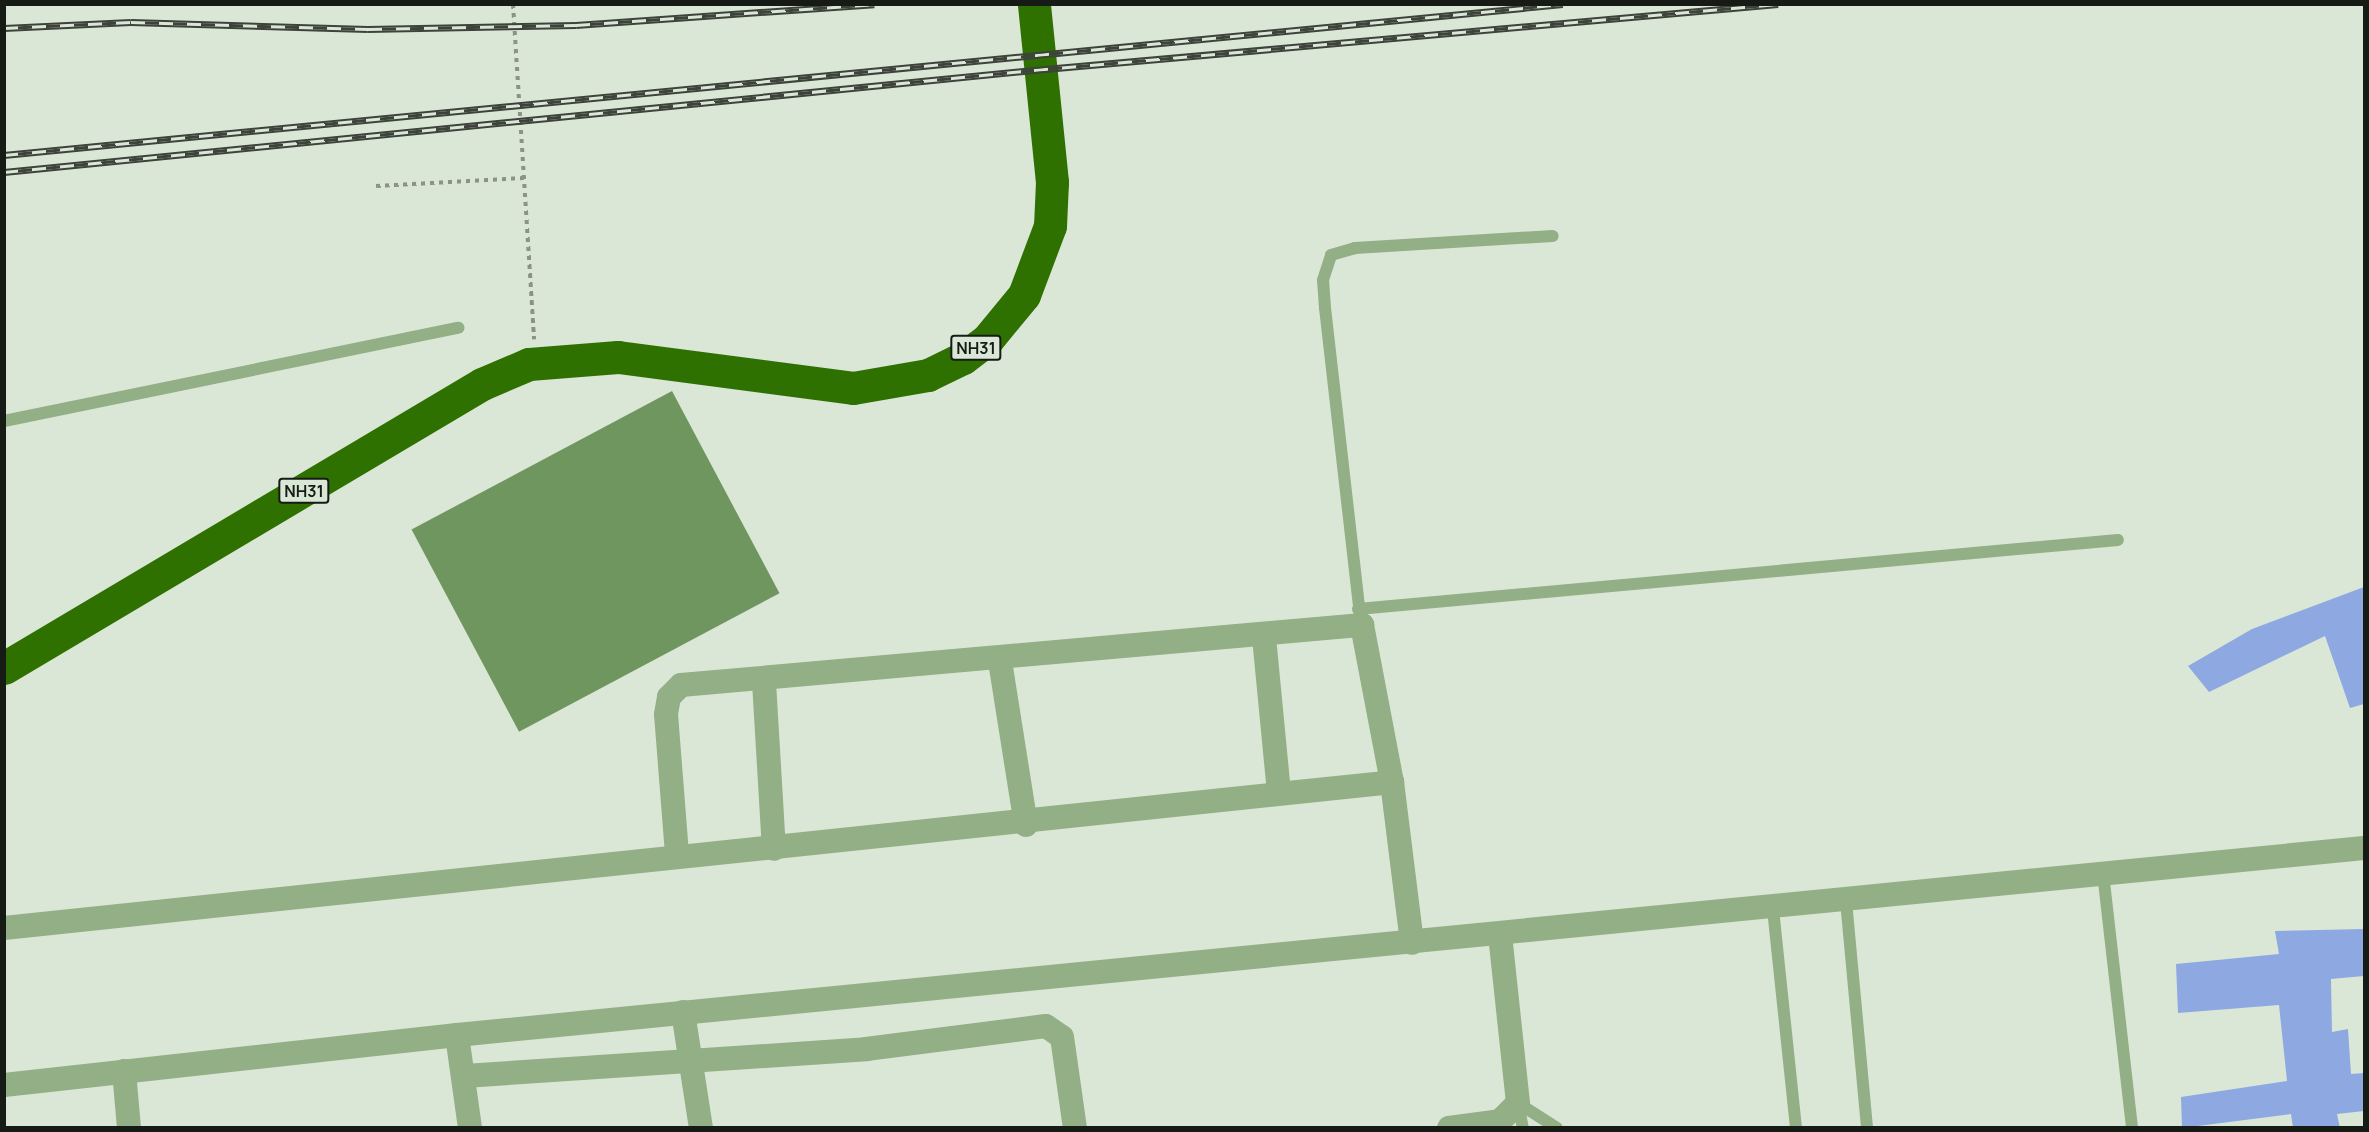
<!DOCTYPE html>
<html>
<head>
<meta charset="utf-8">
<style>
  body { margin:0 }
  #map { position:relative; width:2369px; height:1132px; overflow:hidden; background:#dbe7d6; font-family:Manrope,sans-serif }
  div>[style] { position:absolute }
  .water>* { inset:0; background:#709660; transform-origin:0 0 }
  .building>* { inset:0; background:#8ea8e1 }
  .path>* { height:4px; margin-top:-2px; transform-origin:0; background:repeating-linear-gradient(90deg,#8a9386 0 4.5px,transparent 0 9px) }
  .lane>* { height:12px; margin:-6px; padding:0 6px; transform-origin:6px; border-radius:6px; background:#92af86 }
  .street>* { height:24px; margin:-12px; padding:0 12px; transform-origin:12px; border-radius:12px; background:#92af86 }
  .highway>* { height:33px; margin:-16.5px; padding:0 16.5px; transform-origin:16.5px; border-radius:16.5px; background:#2f7100 }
  .rail>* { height:7px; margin-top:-3.5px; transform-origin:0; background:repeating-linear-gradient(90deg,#dbe7d6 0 14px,#3d433b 0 28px); box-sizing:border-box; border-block:2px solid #3d433b }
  span { translate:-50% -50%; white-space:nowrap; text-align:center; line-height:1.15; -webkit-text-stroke:6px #dbe7d6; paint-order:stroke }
  .shield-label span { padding:2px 4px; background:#dbe7d6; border:2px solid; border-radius:4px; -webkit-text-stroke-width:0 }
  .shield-label { font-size:16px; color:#161b15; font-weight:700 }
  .frame { position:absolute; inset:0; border:6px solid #161b15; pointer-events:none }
</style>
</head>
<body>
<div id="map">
  <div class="water">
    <i style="left:672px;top:391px;width:229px;height:295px;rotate:62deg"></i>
  </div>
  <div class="building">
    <i style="clip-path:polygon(2364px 587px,2364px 704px,2350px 708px,2325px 636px,2209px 692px,2188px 666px,2252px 629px)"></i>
    <i style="clip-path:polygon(2364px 929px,2364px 976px,2331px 979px,2332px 1032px,2348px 1029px,2351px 1074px,2364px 1073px,2364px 1111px,2337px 1114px,2340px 1128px,2293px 1128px,2291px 1114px,2182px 1128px,2181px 1097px,2287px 1081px,2279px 1005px,2178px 1013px,2176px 964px,2279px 954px,2275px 931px)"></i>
  </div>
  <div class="path">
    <i style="left:513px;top:4px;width:336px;rotate:86.4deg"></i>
    <i style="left:376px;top:186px;width:148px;rotate:-3.1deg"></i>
  </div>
  <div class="lane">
    <i style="left:4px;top:421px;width:464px;rotate:-11.6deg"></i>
    <i style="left:1358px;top:609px;width:763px;rotate:-5.19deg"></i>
    <i style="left:1360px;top:615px;width:309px;rotate:-96.5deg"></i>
    <i style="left:1325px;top:308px;width:28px;rotate:-94deg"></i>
    <i style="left:1323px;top:280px;width:26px;rotate:-72deg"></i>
    <i style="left:1331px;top:255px;width:25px;rotate:-16deg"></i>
    <i style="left:1355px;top:248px;width:198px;rotate:-3.5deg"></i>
    <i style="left:2103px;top:873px;width:257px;rotate:83.5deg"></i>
    <i style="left:1846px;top:901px;width:228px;rotate:84.7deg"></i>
    <i style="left:1773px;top:909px;width:220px;rotate:84deg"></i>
    <i style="left:1518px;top:1103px;width:46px;rotate:32.7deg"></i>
    <i style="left:1518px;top:1103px;width:25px;rotate:79deg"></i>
  </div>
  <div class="street">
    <i style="left:1264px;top:637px;width:156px;rotate:84.5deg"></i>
    <i style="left:1000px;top:661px;width:166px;rotate:81deg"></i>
    <i style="left:764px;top:682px;width:167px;rotate:86.6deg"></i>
    <i style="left:677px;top:854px;width:140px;rotate:-94.5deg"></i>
    <i style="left:666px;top:714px;width:17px;rotate:-80deg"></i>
    <i style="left:669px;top:697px;width:17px;rotate:-45deg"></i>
    <i style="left:681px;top:685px;width:684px;rotate:-5.04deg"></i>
    <i style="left:1362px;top:625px;width:160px;rotate:79.2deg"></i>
    <i style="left:1392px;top:782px;width:162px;rotate:82.9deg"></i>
    <i style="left:4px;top:928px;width:1396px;rotate:-6deg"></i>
    <i style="left:683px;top:1012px;width:117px;rotate:81.2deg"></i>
    <i style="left:124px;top:1071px;width:57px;rotate:85deg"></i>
    <i style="left:464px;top:1076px;width:403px;rotate:-3.8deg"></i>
    <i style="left:866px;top:1049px;width:181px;rotate:-7.3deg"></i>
    <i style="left:1046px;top:1026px;width:19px;rotate:35deg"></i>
    <i style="left:1062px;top:1037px;width:92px;rotate:81.9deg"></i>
    <i style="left:4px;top:1085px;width:456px;rotate:-6.3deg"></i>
    <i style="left:470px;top:1128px;width:94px;rotate:-98deg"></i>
    <i style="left:457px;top:1035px;width:1916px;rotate:-5.6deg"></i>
    <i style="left:1449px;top:1128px;width:51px;rotate:-7.8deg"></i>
    <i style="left:1500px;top:1121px;width:25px;rotate:-45deg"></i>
    <i style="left:1518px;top:1103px;width:169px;rotate:-96.1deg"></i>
  </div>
  <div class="highway">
    <i style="left:4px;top:668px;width:556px;rotate:-30.72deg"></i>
    <i style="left:482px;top:384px;width:51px;rotate:-23.1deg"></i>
    <i style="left:529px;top:364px;width:89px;rotate:-4.5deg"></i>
    <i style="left:618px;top:357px;width:237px;rotate:7.5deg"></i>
    <i style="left:853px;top:388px;width:76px;rotate:-9.8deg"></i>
    <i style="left:928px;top:375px;width:39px;rotate:-26deg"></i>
    <i style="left:963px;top:358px;width:30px;rotate:-37deg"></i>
    <i style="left:987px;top:340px;width:58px;rotate:-50.6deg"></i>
    <i style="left:1024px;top:295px;width:74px;rotate:-69.4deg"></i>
    <i style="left:1050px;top:226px;width:44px;rotate:-87.4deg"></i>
    <i style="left:1052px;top:182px;width:179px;rotate:-95.8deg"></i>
  </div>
  <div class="rail">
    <i style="left:4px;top:28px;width:127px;rotate:-2.7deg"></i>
    <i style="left:131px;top:22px;width:237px;rotate:1.7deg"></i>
    <i style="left:368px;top:29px;width:208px;rotate:-1.1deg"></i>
    <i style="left:576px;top:25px;width:299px;rotate:-4deg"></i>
    <i style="left:4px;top:155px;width:1566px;rotate:-5.53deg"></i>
    <i style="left:4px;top:172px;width:1035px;rotate:-5.66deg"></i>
    <i style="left:1034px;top:70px;width:747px;rotate:-5.07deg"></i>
  </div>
  <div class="shield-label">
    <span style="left:976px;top:348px">NH31</span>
    <span style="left:304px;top:491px">NH31</span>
  </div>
  <div class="frame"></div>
</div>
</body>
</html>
